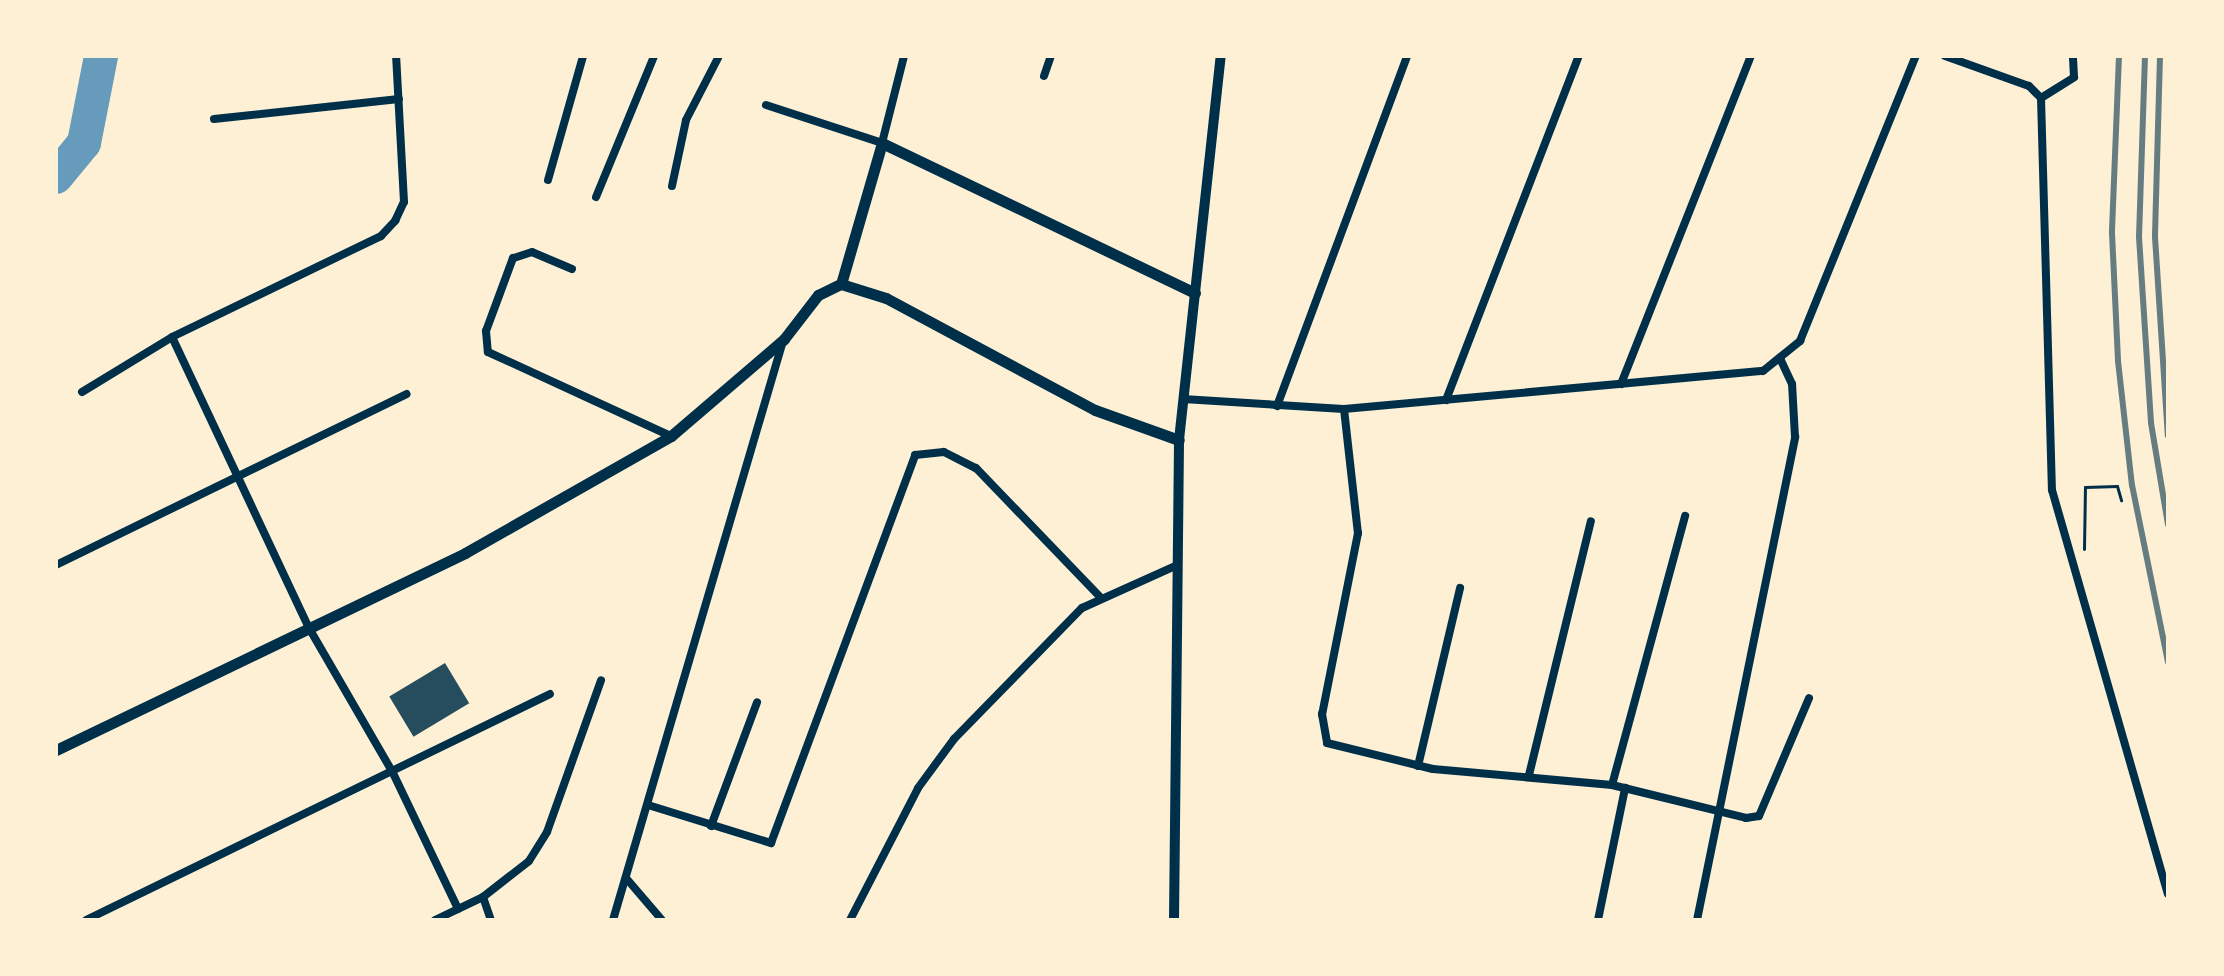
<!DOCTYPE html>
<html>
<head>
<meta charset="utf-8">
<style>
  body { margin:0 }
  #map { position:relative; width:2224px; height:976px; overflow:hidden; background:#fdf0d5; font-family:"PT Sans Narrow",sans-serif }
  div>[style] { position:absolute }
  .river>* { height:34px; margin:-17px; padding:0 17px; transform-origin:17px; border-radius:17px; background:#669bbc }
  .building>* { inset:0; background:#264d5e; transform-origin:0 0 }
  .path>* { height:3px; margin:-1.5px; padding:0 1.5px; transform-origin:1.5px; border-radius:1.5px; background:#003049 }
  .minor>* { height:8px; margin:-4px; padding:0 4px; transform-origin:4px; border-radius:4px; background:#003049 }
  .tertiary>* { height:10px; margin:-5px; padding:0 5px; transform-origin:5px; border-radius:5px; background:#003049 }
  .secondary>* { height:11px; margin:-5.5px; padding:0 5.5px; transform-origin:5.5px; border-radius:5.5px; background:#003049 }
  .rail>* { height:6px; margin:-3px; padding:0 3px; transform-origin:3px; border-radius:3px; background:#657d81 }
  span { translate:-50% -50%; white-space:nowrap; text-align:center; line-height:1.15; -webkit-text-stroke:7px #fdf0d5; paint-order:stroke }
  .frame { position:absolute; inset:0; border:58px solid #fdf0d5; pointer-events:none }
</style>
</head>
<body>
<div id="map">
  <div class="river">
    <i style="left:56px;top:177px;width:44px;rotate:-50.5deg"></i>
    <i style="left:84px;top:143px;width:89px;rotate:-78.9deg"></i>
  </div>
  <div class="building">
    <i style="left:445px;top:663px;width:47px;height:65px;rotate:59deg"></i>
  </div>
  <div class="path">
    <i style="left:2084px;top:549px;width:62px;rotate:-89.1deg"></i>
    <i style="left:2085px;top:487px;width:32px;rotate:-2deg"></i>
    <i style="left:2117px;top:486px;width:15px;rotate:74deg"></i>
  </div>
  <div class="minor">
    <i style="left:1945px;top:56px;width:89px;rotate:19.7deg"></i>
    <i style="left:2029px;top:86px;width:17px;rotate:45deg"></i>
    <i style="left:2041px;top:98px;width:392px;rotate:88.4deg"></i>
    <i style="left:2052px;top:490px;width:420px;rotate:74deg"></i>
    <i style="left:1044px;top:76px;width:21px;rotate:-71deg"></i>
    <i style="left:2041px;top:98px;width:39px;rotate:-32deg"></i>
    <i style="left:2074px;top:77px;width:21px;rotate:-93deg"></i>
    <i style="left:766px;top:105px;width:122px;rotate:18.1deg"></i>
    <i style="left:882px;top:143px;width:90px;rotate:-75.8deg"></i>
    <i style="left:214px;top:119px;width:186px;rotate:-6.2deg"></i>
    <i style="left:548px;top:180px;width:129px;rotate:-74.2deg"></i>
    <i style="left:672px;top:186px;width:67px;rotate:-78deg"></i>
    <i style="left:686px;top:120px;width:72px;rotate:-62.7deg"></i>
    <i style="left:596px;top:197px;width:152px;rotate:-67.6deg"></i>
    <i style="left:572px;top:269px;width:43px;rotate:-157deg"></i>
    <i style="left:532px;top:252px;width:20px;rotate:162deg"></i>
    <i style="left:513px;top:258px;width:78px;rotate:110.3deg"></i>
    <i style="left:486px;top:331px;width:21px;rotate:85deg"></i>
    <i style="left:488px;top:352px;width:201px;rotate:24.7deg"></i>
    <i style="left:172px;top:337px;width:322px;rotate:64.8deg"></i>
    <i style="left:309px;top:628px;width:165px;rotate:59.9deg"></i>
    <i style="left:392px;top:771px;width:153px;rotate:64.4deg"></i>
    <i style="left:1621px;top:384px;width:353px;rotate:-68.4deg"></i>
    <i style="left:82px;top:392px;width:105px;rotate:-31.4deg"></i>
    <i style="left:172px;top:337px;width:232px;rotate:-25.8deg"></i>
    <i style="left:381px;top:236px;width:21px;rotate:-47deg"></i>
    <i style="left:395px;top:221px;width:21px;rotate:-65deg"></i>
    <i style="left:404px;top:202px;width:146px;rotate:-93.1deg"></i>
    <i style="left:1183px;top:399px;width:161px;rotate:3.6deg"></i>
    <i style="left:1344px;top:409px;width:421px;rotate:-5.2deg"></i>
    <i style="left:1763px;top:371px;width:48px;rotate:-39deg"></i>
    <i style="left:1800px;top:341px;width:308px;rotate:-67.9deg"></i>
    <i style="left:1446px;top:400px;width:369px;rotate:-68.9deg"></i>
    <i style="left:1277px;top:406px;width:373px;rotate:-69.6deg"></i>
    <i style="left:1344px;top:409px;width:125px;rotate:83.6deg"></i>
    <i style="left:1358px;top:533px;width:185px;rotate:101.2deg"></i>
    <i style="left:1322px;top:714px;width:29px;rotate:80deg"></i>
    <i style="left:1327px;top:743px;width:109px;rotate:13.8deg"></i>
    <i style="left:1433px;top:769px;width:180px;rotate:5.1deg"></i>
    <i style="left:1612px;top:785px;width:138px;rotate:13.8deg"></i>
    <i style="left:1746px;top:818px;width:13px;rotate:-9deg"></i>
    <i style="left:1759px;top:816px;width:128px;rotate:-67deg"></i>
    <i style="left:56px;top:565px;width:390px;rotate:-26deg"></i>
    <i style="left:1418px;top:766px;width:183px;rotate:-76.7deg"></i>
    <i style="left:1529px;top:775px;width:261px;rotate:-76.3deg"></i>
    <i style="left:1612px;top:785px;width:279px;rotate:-74.8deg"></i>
    <i style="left:648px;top:805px;width:129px;rotate:17.2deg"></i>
    <i style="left:771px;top:843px;width:414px;rotate:-69.6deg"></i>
    <i style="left:915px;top:455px;width:29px;rotate:-6deg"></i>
    <i style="left:944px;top:452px;width:36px;rotate:27deg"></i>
    <i style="left:976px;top:468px;width:178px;rotate:46.1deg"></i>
    <i style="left:711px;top:826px;width:132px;rotate:-69.6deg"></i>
    <i style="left:626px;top:878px;width:55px;rotate:49.4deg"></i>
    <i style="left:483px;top:897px;width:58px;rotate:-38deg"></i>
    <i style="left:529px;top:861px;width:34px;rotate:-58deg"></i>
    <i style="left:547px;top:832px;width:161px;rotate:-70.4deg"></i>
    <i style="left:86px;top:920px;width:516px;rotate:-25.97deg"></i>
    <i style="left:435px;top:920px;width:53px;rotate:-25.6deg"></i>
    <i style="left:483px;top:897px;width:24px;rotate:71deg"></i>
    <i style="left:613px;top:920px;width:603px;rotate:-73.64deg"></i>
    <i style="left:850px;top:920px;width:148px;rotate:-62.7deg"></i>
    <i style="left:918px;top:788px;width:61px;rotate:-53.7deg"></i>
    <i style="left:954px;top:739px;width:183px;rotate:-45.7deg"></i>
    <i style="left:1082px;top:608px;width:102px;rotate:-24.3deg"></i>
    <i style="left:1598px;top:920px;width:135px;rotate:-78.4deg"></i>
    <i style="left:1697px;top:920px;width:493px;rotate:-78.5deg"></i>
    <i style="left:1795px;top:437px;width:53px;rotate:-93.2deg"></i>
    <i style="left:1792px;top:384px;width:26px;rotate:-115deg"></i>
  </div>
  <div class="tertiary">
    <i style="left:1174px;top:920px;width:480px;rotate:-89.4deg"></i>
    <i style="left:1179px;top:440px;width:386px;rotate:-83.8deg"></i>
  </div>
  <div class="secondary">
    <i style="left:841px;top:284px;width:147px;rotate:-73.8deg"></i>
    <i style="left:882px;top:143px;width:347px;rotate:25.6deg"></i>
    <i style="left:56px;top:750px;width:454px;rotate:-25.7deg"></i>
    <i style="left:465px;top:553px;width:237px;rotate:-29.6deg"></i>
    <i style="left:671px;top:436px;width:149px;rotate:-40.6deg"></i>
    <i style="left:784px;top:339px;width:56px;rotate:-52.3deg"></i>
    <i style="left:818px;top:295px;width:25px;rotate:-26deg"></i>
    <i style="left:841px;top:284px;width:47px;rotate:17.3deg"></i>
    <i style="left:886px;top:298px;width:237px;rotate:28.2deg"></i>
    <i style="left:1095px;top:410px;width:89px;rotate:19.7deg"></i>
  </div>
  <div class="rail">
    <i style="left:2119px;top:56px;width:177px;rotate:92.3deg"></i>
    <i style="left:2112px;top:233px;width:128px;rotate:87.3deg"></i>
    <i style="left:2118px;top:361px;width:125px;rotate:83.6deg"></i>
    <i style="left:2132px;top:485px;width:181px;rotate:78.5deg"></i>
    <i style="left:2145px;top:56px;width:181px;rotate:91.9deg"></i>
    <i style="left:2139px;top:237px;width:186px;rotate:86.3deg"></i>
    <i style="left:2151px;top:423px;width:103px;rotate:80.5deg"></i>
    <i style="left:2160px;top:56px;width:181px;rotate:91.6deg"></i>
    <i style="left:2155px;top:237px;width:199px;rotate:86.3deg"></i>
  </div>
  <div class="frame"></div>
</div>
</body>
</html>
